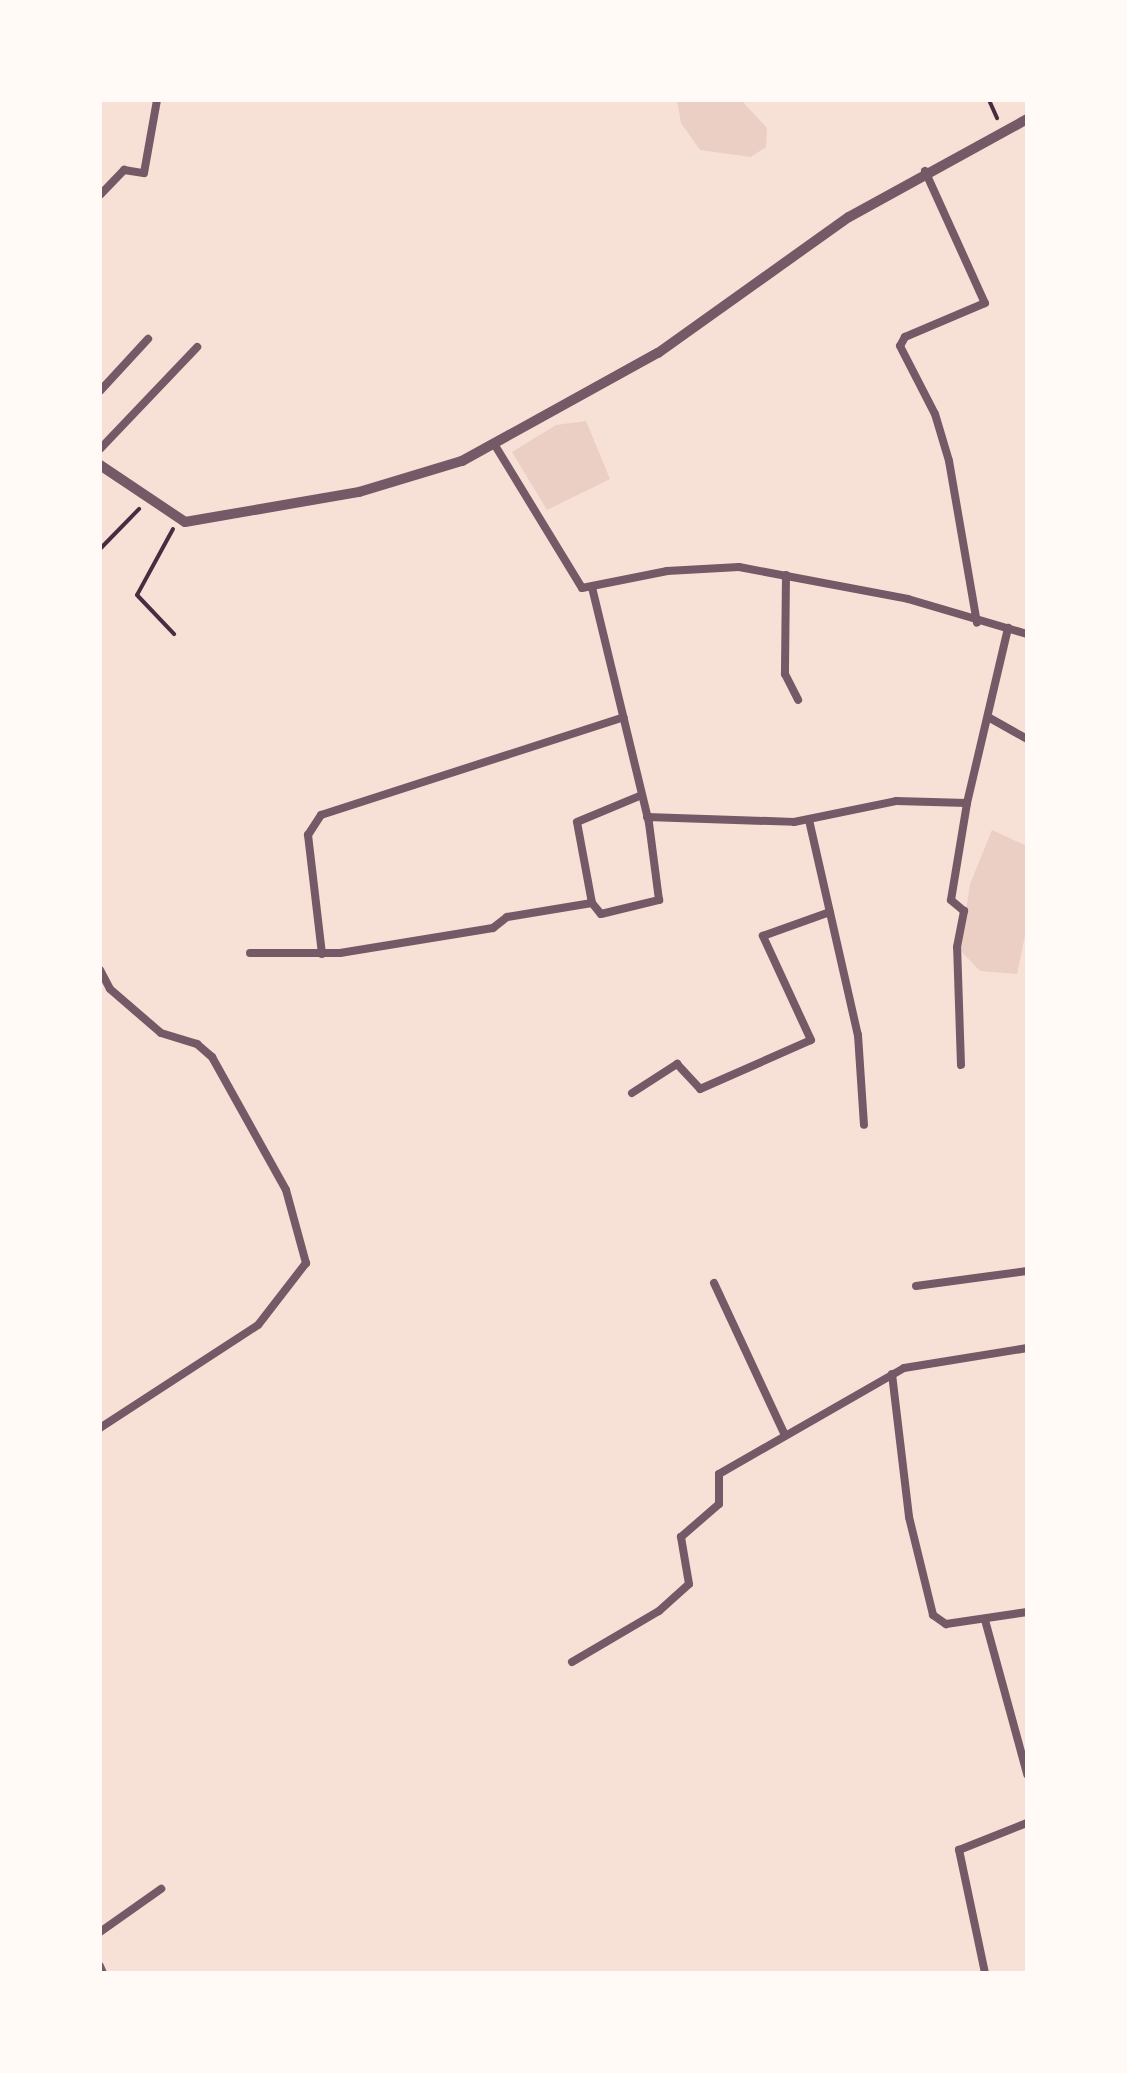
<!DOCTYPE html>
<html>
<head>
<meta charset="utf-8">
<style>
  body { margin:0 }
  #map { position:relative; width:1127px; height:2073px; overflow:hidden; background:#f7e1d7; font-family:"Space Grotesk",sans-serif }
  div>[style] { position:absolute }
  .green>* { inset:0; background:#ebcfc5 }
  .path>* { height:4px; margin:-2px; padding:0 2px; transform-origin:2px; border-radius:2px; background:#4a2c40 }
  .minor>* { height:8px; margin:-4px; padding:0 4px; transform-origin:4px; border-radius:4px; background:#755966 }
  .tertiary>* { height:10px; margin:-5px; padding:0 5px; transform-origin:5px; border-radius:5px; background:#755966 }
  span { translate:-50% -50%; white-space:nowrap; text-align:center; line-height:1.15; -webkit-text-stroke:10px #fffaf5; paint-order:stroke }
  .frame { position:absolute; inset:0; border:102px solid #fffaf5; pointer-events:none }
</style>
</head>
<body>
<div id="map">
  <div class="green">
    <i style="clip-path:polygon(677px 100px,741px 100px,767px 128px,766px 147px,751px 157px,700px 150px,681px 123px)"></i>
    <i style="clip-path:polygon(586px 421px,610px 479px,547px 510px,512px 452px,556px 425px)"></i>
    <i style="clip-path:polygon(992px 830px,1027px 846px,1027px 926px,1017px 974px,980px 971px,960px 950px,970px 884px)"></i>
  </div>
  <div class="path">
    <i style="left:989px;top:100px;width:20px;rotate:66deg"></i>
    <i style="left:173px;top:529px;width:75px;rotate:118.6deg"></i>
    <i style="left:137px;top:595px;width:54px;rotate:46.5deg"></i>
    <i style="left:100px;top:549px;width:56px;rotate:-45.7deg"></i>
  </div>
  <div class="minor">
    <i style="left:925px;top:171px;width:145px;rotate:65.6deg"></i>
    <i style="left:985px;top:303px;width:87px;rotate:157deg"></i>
    <i style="left:905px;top:337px;width:10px;rotate:119deg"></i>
    <i style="left:900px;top:346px;width:76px;rotate:62.8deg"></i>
    <i style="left:935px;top:414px;width:49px;rotate:73.4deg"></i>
    <i style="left:949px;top:461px;width:164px;rotate:80.2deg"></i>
    <i style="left:100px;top:195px;width:35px;rotate:-46deg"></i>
    <i style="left:124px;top:170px;width:20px;rotate:9deg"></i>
    <i style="left:144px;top:173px;width:74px;rotate:-79.9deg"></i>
    <i style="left:100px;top:391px;width:71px;rotate:-47.3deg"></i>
    <i style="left:496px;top:447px;width:165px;rotate:58.6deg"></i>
    <i style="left:582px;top:588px;width:87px;rotate:-11.3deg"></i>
    <i style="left:667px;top:571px;width:72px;rotate:-3.2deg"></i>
    <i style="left:739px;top:567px;width:172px;rotate:10.7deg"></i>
    <i style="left:908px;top:599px;width:124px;rotate:16.4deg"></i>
    <i style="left:100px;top:449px;width:141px;rotate:-46.4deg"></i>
    <i style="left:786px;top:575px;width:99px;rotate:90.6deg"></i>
    <i style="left:785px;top:674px;width:29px;rotate:63deg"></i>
    <i style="left:988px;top:717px;width:45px;rotate:29.4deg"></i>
    <i style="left:647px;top:817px;width:147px;rotate:1.9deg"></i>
    <i style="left:794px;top:822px;width:104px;rotate:-11.6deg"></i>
    <i style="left:896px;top:801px;width:71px;rotate:1.6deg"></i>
    <i style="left:967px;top:803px;width:180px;rotate:-76.8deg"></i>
    <i style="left:809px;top:820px;width:221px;rotate:77.2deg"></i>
    <i style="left:858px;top:1035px;width:90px;rotate:86.2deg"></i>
    <i style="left:592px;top:903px;width:82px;rotate:-100.5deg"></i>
    <i style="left:577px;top:822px;width:70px;rotate:-22.6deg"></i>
    <i style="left:250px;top:953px;width:90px"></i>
    <i style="left:340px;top:953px;width:155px;rotate:-9.3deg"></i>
    <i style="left:493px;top:928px;width:18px;rotate:-38deg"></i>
    <i style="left:507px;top:917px;width:86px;rotate:-9.4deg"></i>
    <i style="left:592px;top:903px;width:14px;rotate:51deg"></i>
    <i style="left:601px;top:914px;width:60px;rotate:-13.6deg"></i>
    <i style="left:659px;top:900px;width:78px;rotate:-97.4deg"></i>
    <i style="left:649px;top:823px;width:243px;rotate:-103.6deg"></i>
    <i style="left:322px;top:954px;width:120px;rotate:-96.7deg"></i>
    <i style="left:308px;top:835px;width:24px;rotate:-57deg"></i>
    <i style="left:321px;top:815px;width:318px;rotate:-17.9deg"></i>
    <i style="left:100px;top:970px;width:21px;rotate:62deg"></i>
    <i style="left:110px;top:989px;width:67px;rotate:40.8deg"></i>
    <i style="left:161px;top:1033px;width:38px;rotate:17deg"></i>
    <i style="left:197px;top:1044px;width:20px;rotate:41deg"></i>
    <i style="left:212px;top:1057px;width:152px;rotate:60.9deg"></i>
    <i style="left:286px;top:1190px;width:76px;rotate:74.7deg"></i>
    <i style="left:306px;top:1263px;width:78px;rotate:127.7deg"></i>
    <i style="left:258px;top:1325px;width:189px;rotate:146.9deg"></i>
    <i style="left:961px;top:1065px;width:118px;rotate:-91.9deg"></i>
    <i style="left:957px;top:947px;width:37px;rotate:-79deg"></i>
    <i style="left:964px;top:911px;width:17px;rotate:-140deg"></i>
    <i style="left:951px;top:900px;width:98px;rotate:-80.6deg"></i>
    <i style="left:632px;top:1093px;width:54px;rotate:-32.8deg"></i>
    <i style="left:677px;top:1064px;width:34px;rotate:47deg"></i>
    <i style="left:700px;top:1089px;width:121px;rotate:-23.8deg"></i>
    <i style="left:811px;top:1040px;width:115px;rotate:-114.8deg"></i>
    <i style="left:763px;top:936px;width:71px;rotate:-19.7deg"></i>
    <i style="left:714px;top:1283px;width:168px;rotate:65deg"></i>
    <i style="left:916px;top:1286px;width:112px;rotate:-7.7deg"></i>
    <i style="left:892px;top:1374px;width:144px;rotate:83.2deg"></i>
    <i style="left:909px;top:1517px;width:101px;rotate:76.2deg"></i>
    <i style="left:933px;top:1615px;width:16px;rotate:35deg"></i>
    <i style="left:946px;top:1624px;width:82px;rotate:-8.4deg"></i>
    <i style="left:985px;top:1620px;width:160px;rotate:74.7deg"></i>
    <i style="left:572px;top:1662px;width:101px;rotate:-30.4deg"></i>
    <i style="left:659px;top:1611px;width:40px;rotate:-42deg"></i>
    <i style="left:689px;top:1584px;width:48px;rotate:-99.7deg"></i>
    <i style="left:681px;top:1537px;width:50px;rotate:-41deg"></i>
    <i style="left:719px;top:1504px;width:30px;rotate:-90deg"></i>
    <i style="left:719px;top:1474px;width:213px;rotate:-29.8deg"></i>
    <i style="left:904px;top:1368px;width:125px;rotate:-9.2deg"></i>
    <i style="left:100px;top:1932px;width:75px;rotate:-35.2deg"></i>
    <i style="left:100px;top:1966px;width:8px;rotate:67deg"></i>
    <i style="left:985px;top:1973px;width:126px;rotate:-101.9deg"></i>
    <i style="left:959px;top:1850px;width:73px;rotate:-21.7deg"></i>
  </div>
  <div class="tertiary">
    <i style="left:100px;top:465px;width:102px;rotate:33.8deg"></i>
    <i style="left:185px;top:522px;width:177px;rotate:-9.8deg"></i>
    <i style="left:359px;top:492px;width:108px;rotate:-16.8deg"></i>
    <i style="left:462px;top:461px;width:224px;rotate:-28.9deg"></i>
    <i style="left:658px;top:353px;width:234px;rotate:-35.5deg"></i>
    <i style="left:849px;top:217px;width:203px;rotate:-28.8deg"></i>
  </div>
  <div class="frame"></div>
</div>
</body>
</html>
